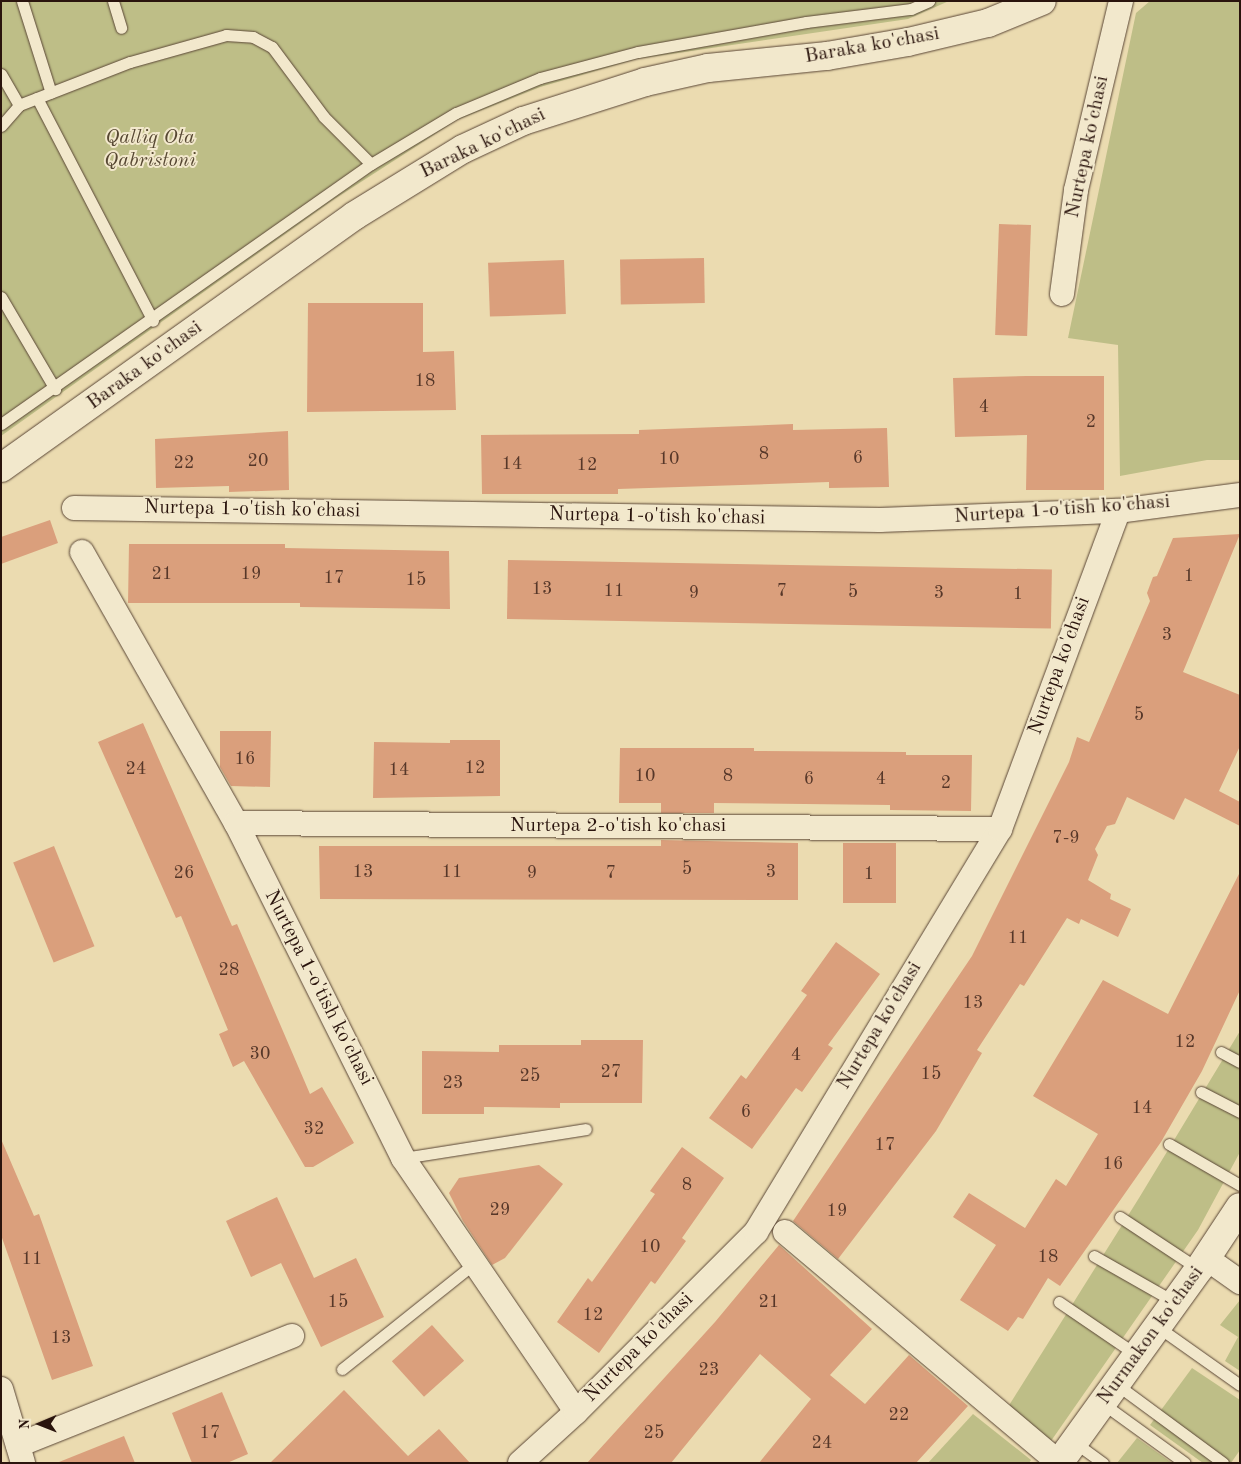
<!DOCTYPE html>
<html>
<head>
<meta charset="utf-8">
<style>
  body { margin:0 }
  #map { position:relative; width:1241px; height:1464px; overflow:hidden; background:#ebdbb0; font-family:"Old Standard TT",serif }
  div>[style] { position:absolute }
  .green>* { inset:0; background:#bebe87 }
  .building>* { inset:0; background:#da9f7c; transform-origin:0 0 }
  .roads { filter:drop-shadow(0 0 1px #5a4636) drop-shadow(0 0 1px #5a4636) }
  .service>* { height:11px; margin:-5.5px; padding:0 5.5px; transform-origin:5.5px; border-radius:5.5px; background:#f2e8cc }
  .minor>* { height:24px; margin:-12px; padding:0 12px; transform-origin:12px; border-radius:12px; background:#f2e8cc }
  .tertiary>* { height:28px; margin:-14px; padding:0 14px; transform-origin:14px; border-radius:14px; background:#f2e8cc }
  .secondary>* { height:28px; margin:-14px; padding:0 14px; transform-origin:14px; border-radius:14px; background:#f2e8cc }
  span { translate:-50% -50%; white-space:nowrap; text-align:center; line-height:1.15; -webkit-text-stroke:4px #f2e8cc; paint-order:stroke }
  .number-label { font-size:18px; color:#563729 }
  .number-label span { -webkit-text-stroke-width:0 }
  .street-label { font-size:20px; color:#2a140d }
  .park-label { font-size:20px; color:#564732; font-style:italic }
  .frame { position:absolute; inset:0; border:2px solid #2a140d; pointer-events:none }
  .north { position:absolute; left:15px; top:1399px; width:50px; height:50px; -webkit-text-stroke:4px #f2e8cc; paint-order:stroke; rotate:269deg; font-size:14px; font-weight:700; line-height:20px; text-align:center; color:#2a140d }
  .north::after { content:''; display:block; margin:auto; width:18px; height:22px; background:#2a140d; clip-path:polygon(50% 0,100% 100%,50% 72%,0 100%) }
</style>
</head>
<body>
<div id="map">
  <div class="green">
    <i style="clip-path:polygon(1px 1px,949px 1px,908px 19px,637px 59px,540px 87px,457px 120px,333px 200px,1px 436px)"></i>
    <i style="clip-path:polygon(1150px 1px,1240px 1px,1240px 460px,1207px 460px,1120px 476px,1118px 345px,1068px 338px,1136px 13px)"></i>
    <i style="clip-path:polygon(1240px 1031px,1240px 1152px,1198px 1230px,1051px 1441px,1008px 1407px,1139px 1198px)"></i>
    <i style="clip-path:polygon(1240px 1300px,1240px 1371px,1225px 1361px,1238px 1337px,1220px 1325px)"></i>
    <i style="clip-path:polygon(1192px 1368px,1240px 1400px,1240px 1450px,1231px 1463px,1203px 1463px,1150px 1425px)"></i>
    <i style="clip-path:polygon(973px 1414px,1031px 1460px,1029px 1463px,928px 1463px)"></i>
    <i style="clip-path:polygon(1137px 1438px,1172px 1463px,1117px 1463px)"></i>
  </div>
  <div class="building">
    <i style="left:999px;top:224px;width:32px;height:111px;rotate:2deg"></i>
    <i style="left:704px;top:258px;width:45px;height:84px;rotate:89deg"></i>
    <i style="left:564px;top:260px;width:54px;height:76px;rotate:88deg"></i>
    <i style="clip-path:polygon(308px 303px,423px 303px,423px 352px,454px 351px,456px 410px,307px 412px)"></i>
    <i style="clip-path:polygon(1027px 376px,1104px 376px,1104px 490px,1026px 490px,1027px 435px,955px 437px,953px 378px)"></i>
    <i style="clip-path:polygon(793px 424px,793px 430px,887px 428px,889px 487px,829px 488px,829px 482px,618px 489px,618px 494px,482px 494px,481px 435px,639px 434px,639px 430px)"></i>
    <i style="clip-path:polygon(288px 431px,289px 490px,229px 492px,229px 486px,156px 488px,155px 439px)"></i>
    <i style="clip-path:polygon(50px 520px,58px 543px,1px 564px,1px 537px)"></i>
    <i style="clip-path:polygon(1240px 534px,1183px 672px,1240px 695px,1240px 746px,1219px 791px,1240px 802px,1240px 826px,1185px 798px,1174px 820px,1127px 797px,1115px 824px,1107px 826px,1095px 849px,1098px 855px,1088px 880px,1111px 894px,1110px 899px,1131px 909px,1118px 937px,1081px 919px,1079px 924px,1067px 918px,1024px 986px,1020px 984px,977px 1050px,982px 1053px,936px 1131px,838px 1259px,793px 1221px,972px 956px,1069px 762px,1077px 737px,1089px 742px,1150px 601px,1147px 593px,1153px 577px,1157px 576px,1173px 538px)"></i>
    <i style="clip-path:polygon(129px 544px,285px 544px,285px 548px,449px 551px,450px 609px,300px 607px,300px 603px,128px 603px)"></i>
    <i style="left:508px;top:560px;width:544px;height:59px;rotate:1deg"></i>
    <i style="clip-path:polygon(143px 723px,232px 926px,237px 924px,310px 1094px,322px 1087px,354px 1143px,313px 1167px,305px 1167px,244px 1061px,233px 1067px,219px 1034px,228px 1030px,181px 916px,176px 918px,98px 742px)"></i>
    <i style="clip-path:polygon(220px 731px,271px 731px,270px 787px,231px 786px,220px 767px)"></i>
    <i style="clip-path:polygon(450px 740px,500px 740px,500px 796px,373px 798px,374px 742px,450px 743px)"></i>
    <i style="clip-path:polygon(620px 748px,754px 748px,754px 751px,906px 752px,906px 755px,972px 755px,971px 811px,890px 810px,890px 805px,714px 803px,714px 813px,661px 813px,661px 803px,619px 803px)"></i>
    <i style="clip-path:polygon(661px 840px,798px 843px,798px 900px,320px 899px,319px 846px,661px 846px)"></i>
    <i style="left:843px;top:843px;width:53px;height:60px"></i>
    <i style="left:54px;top:846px;width:108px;height:44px;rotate:68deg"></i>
    <i style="clip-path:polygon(1240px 872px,1240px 990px,1202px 1071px,1161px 1142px,1060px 1286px,1048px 1278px,1023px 1319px,1018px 1317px,1008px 1331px,960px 1300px,996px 1245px,953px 1217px,969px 1193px,1025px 1228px,1056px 1179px,1066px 1186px,1098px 1134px,1033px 1096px,1103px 980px,1168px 1014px)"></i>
    <i style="clip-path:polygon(836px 942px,880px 974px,828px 1045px,833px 1048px,802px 1092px,796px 1088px,752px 1149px,709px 1118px,741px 1075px,746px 1079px,807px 995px,801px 991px)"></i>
    <i style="clip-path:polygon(581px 1040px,643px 1040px,642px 1103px,560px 1103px,560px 1108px,484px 1107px,484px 1114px,422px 1114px,422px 1051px,499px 1052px,499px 1045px,581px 1045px)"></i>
    <i style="clip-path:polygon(1px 1139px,34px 1216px,39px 1214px,93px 1366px,52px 1380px,1px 1235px)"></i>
    <i style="clip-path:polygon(682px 1147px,724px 1178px,682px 1238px,686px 1241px,655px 1284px,651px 1281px,599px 1353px,557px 1322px,588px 1278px,592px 1282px,655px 1194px,650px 1191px)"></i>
    <i style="clip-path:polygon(539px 1165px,563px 1184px,505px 1258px,492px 1265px,463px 1221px,449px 1193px,459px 1178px)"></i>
    <i style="clip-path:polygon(277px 1197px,314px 1278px,356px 1258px,384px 1317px,321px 1347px,281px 1263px,251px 1277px,226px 1221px)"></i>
    <i style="clip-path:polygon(779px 1245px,872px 1329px,830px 1375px,865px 1404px,909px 1355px,968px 1406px,916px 1463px,759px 1463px,811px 1399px,760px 1354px,671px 1463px,587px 1463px,715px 1322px)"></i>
    <i style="left:432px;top:1325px;width:48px;height:54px;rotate:48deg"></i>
    <i style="clip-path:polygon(344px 1390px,408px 1456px,439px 1429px,470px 1463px,270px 1463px)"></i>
    <i style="clip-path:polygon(222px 1392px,248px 1454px,227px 1463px,192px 1463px,172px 1413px)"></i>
    <i style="clip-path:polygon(124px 1436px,135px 1463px,60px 1463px,59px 1462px)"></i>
  </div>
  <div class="roads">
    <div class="service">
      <i style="left:22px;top:1px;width:96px;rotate:72.5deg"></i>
      <i style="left:113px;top:1px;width:28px;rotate:73deg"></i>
      <i style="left:1px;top:74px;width:36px;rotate:60deg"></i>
      <i style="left:37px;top:98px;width:251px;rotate:62.5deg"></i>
      <i style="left:1px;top:126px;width:28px;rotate:-49deg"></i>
      <i style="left:19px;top:105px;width:119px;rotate:-21.2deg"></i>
      <i style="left:130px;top:62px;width:100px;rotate:-15.7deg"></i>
      <i style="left:226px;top:35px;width:27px;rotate:4deg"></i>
      <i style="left:253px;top:37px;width:21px;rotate:28deg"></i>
      <i style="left:272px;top:47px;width:87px;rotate:53.4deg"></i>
      <i style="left:324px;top:117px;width:66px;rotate:45deg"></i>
      <i style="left:1px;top:297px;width:107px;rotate:59.6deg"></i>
      <i style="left:1px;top:424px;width:452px;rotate:-35.1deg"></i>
      <i style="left:371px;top:164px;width:99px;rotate:-31deg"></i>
      <i style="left:456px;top:113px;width:91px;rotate:-22.6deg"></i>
      <i style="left:540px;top:78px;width:101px;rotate:-14.9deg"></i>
      <i style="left:638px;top:52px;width:171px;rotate:-10.1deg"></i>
      <i style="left:806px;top:22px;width:106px;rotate:-7.1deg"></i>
      <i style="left:911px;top:9px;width:20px;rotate:-24deg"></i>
      <i style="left:1221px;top:1052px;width:21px;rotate:28deg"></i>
      <i style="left:1201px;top:1092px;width:44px;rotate:27.1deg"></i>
      <i style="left:1169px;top:1144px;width:82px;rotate:30deg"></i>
      <i style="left:403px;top:1158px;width:185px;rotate:-9deg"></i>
      <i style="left:1120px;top:1217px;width:95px;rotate:33.4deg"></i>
      <i style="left:1094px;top:1256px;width:93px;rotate:29.6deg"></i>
      <i style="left:1059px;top:1302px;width:94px;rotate:34.2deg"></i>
      <i style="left:1158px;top:1327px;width:100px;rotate:35.3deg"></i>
      <i style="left:342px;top:1369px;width:170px;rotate:-38.6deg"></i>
      <i style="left:1116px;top:1384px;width:133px;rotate:36.4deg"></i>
      <i style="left:1102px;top:1403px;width:102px;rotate:35.9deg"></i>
      <i style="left:1074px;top:1442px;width:36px;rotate:36deg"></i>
    </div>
    <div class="minor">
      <i style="left:1062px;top:294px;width:105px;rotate:-82.3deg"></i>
      <i style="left:1076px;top:190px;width:194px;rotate:-76.6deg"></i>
      <i style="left:74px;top:508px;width:806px;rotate:0.85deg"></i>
      <i style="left:880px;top:520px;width:238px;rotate:-2.2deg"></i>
      <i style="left:1118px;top:511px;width:123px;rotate:-7.5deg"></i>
      <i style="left:82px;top:552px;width:312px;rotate:60.4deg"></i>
      <i style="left:236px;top:823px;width:374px;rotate:63.5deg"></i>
      <i style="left:403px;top:1158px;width:307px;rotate:55.7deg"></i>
      <i style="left:236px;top:823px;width:764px;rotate:0.45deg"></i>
      <i style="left:785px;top:1232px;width:358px;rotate:40.1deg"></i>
      <i style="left:1206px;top:1258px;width:42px;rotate:35.2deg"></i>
      <i style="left:1px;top:1389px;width:77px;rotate:73.4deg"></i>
      <i style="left:18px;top:1445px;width:295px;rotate:-21.7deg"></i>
      <i style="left:520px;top:1463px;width:76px;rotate:-42.3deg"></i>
      <i style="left:576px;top:1412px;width:255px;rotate:-45deg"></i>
      <i style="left:756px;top:1232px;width:471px;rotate:-58.8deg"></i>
      <i style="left:1000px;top:829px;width:339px;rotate:-69.6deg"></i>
    </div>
    <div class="tertiary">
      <i style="left:1059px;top:1463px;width:239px;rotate:-54.2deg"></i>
      <i style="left:1199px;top:1269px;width:74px;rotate:-56.5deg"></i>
    </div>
    <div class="secondary">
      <i style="left:1px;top:468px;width:434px;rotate:-35.5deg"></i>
      <i style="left:354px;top:216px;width:128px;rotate:-31.6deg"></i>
      <i style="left:463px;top:149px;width:66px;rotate:-25deg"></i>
      <i style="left:523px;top:121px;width:128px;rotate:-17.7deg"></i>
      <i style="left:645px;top:82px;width:65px;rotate:-12.5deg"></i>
      <i style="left:708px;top:68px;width:120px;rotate:-5.8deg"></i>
      <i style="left:827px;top:56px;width:82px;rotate:-9.8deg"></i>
      <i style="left:908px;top:42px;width:82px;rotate:-13.4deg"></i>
      <i style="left:988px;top:23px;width:58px;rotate:-22.2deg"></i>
    </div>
  </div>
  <div class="number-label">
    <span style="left:425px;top:381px">18</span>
    <span style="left:984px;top:407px">4</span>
    <span style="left:1091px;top:422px">2</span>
    <span style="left:764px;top:454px">8</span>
    <span style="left:858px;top:458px">6</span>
    <span style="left:669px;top:459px">10</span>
    <span style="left:258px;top:461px">20</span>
    <span style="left:184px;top:463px">22</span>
    <span style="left:512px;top:464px">14</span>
    <span style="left:587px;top:465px">12</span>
    <span style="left:162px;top:574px">21</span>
    <span style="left:251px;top:574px">19</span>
    <span style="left:1189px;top:576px">1</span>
    <span style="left:334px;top:578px">17</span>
    <span style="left:416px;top:580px">15</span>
    <span style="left:542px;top:589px">13</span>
    <span style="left:614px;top:591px">11</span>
    <span style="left:782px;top:591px">7</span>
    <span style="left:853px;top:592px">5</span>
    <span style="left:694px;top:593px">9</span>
    <span style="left:939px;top:593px">3</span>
    <span style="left:1018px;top:594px">1</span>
    <span style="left:1167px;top:635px">3</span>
    <span style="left:1139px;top:715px">5</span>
    <span style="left:245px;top:759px">16</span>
    <span style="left:475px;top:768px">12</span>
    <span style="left:136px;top:769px">24</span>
    <span style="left:399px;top:770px">14</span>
    <span style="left:645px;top:776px">10</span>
    <span style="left:728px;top:776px">8</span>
    <span style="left:809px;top:779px">6</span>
    <span style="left:881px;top:779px">4</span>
    <span style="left:946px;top:783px">2</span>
    <span style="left:1066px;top:838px">7-9</span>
    <span style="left:687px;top:869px">5</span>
    <span style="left:363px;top:872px">13</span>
    <span style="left:452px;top:872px">11</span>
    <span style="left:771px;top:872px">3</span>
    <span style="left:184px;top:873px">26</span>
    <span style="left:532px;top:873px">9</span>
    <span style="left:611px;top:873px">7</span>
    <span style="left:869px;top:874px">1</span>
    <span style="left:1018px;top:938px">11</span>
    <span style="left:229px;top:970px">28</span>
    <span style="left:973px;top:1003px">13</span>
    <span style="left:1185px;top:1042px">12</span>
    <span style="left:260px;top:1054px">30</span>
    <span style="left:796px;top:1055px">4</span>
    <span style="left:611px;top:1072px">27</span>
    <span style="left:931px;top:1074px">15</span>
    <span style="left:530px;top:1076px">25</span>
    <span style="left:453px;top:1083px">23</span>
    <span style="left:1142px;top:1108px">14</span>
    <span style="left:746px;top:1112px">6</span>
    <span style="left:314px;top:1129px">32</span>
    <span style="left:885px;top:1145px">17</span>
    <span style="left:1113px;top:1164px">16</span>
    <span style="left:687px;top:1185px">8</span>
    <span style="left:500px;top:1210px">29</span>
    <span style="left:837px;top:1211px">19</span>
    <span style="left:650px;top:1247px">10</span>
    <span style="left:1048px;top:1257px">18</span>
    <span style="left:32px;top:1259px">11</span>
    <span style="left:338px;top:1302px">15</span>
    <span style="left:769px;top:1302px">21</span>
    <span style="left:593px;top:1315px">12</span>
    <span style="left:61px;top:1338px">13</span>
    <span style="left:709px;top:1370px">23</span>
    <span style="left:899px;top:1415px">22</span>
    <span style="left:210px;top:1433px">17</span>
    <span style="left:654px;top:1433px">25</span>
    <span style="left:822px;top:1443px">24</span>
  </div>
  <div class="street-label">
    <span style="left:872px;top:46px;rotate:-10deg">Baraka ko'chasi</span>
    <span style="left:483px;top:144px;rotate:-26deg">Baraka ko'chasi</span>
    <span style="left:1088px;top:147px;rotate:-78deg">Nurtepa ko'chasi</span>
    <span style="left:145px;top:366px;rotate:-36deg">Baraka ko'chasi</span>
    <span style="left:252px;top:510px;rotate:1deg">Nurtepa 1-o'tish ko'chasi</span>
    <span style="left:1062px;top:510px;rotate:-4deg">Nurtepa 1-o'tish ko'chasi</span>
    <span style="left:657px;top:517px;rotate:1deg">Nurtepa 1-o'tish ko'chasi</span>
    <span style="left:1060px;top:666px;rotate:-70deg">Nurtepa ko'chasi</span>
    <span style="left:618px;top:826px">Nurtepa 2-o'tish ko'chasi</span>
    <span style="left:318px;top:988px;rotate:63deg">Nurtepa 1-o'tish ko'chasi</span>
    <span style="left:880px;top:1026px;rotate:-59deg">Nurtepa ko'chasi</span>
    <span style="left:1151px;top:1336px;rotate:-54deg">Nurmakon ko'chasi</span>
    <span style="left:639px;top:1348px;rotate:-45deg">Nurtepa ko'chasi</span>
  </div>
  <div class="park-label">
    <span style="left:150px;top:150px">Qalliq Ota<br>Qabristoni</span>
  </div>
  <div class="frame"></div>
  <div class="north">N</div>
</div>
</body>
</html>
